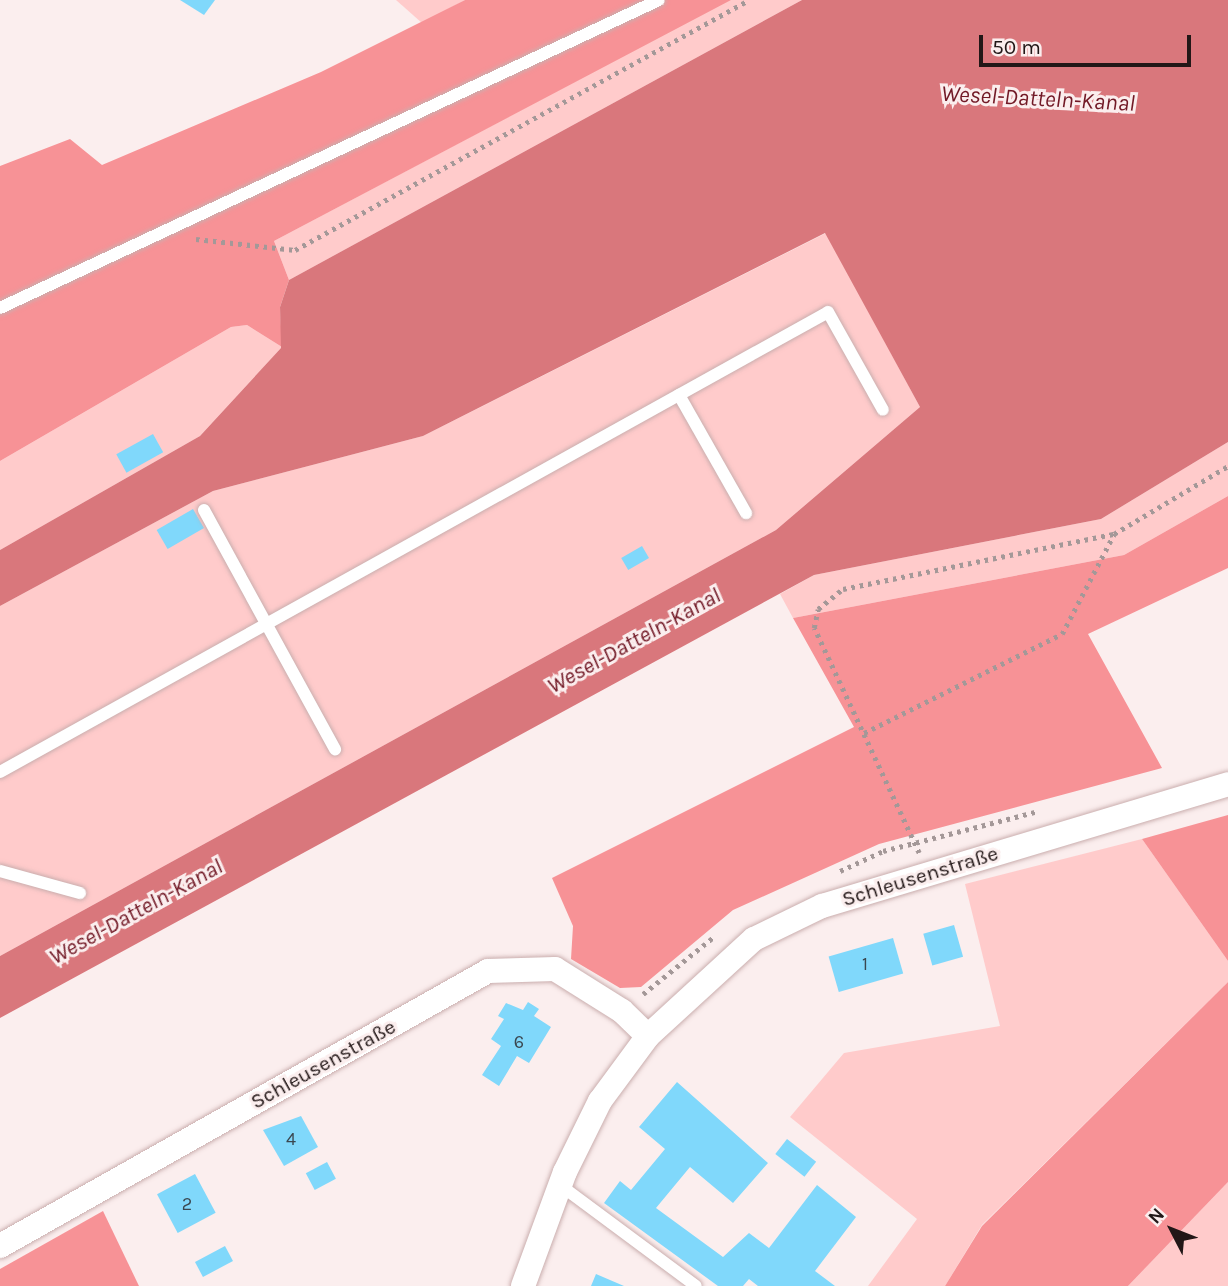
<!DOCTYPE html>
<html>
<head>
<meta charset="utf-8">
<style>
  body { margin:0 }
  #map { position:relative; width:1228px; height:1286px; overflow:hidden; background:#fbeeee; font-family:Karla,sans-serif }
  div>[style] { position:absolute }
  .green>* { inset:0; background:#ffcbcb }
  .forest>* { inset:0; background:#f79296 }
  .water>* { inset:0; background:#d9777c }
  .building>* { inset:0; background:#80d8fb; transform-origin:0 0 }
  .path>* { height:4.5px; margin-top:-2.25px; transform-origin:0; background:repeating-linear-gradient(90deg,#a49898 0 3.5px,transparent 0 8.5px) }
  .roads { filter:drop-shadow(0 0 2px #caaeae) drop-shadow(0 0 2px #caaeae) }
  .lane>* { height:12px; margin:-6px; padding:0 6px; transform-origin:6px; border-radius:6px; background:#fff }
  .street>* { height:24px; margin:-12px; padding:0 12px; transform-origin:12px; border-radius:12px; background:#fff }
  span { translate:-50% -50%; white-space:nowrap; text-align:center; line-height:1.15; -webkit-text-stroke:6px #fbeeee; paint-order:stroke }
  .number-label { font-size:18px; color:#3a4750 }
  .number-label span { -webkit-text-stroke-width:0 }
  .street-label { font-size:21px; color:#221717 }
  .water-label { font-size:23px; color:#721926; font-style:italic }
  .north { position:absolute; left:1137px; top:1195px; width:70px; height:70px; -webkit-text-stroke:5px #fbeeee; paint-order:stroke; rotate:312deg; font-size:19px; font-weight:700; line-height:28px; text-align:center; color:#221717 }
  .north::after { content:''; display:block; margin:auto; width:24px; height:32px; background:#221717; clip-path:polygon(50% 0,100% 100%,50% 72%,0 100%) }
  .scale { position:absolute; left:979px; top:35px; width:212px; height:32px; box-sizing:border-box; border:4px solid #221717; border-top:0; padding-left:9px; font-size:21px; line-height:24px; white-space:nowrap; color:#221717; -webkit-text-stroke:5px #fbeeee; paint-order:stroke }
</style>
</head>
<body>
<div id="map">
  <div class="green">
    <i style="clip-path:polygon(396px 0,465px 0,422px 23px)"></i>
    <i style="clip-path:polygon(729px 0,802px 0,289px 280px,274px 241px)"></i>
    <i style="clip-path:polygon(826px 233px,920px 407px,776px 530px,0 956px,0 606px,213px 491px,423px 436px)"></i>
    <i style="clip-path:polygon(247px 325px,282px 347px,200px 436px,0 550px,0 461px,231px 327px)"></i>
    <i style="clip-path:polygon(1228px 442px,1228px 496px,1124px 555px,793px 618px,780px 594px,814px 575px,1101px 519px)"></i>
    <i style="clip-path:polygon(1142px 839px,1228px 961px,1228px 982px,982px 1225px,945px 1286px,868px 1286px,917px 1219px,790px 1117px,844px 1053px,1000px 1026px,965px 884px)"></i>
    <i style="clip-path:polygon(1228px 1182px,1228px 1286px,1128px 1286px)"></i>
  </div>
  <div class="forest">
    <i style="clip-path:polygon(465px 0,731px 0,274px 241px,289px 280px,280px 307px,282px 347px,247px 325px,231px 327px,0 461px,0 166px,70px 139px,102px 165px,321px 72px)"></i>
    <i style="clip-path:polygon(1228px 496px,1228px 568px,1088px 634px,1162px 768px,879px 844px,733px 910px,641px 987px,620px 988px,571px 959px,573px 926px,552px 878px,854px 727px,793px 618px,1124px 555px)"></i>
    <i style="clip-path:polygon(1228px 815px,1228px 961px,1142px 839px)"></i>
    <i style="clip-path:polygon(1228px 982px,1228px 1182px,1128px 1286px,945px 1286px,982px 1226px)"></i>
    <i style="clip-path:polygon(103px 1211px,139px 1286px,0 1286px,0 1269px)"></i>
  </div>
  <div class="water">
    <i style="clip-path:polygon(802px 0,1228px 0,1228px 442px,1101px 519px,814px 575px,0 1018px,0 956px,776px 530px,920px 407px,825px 233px,423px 436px,213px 491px,0 606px,0 550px,200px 436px,281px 348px,280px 307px,289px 280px)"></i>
  </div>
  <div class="building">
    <i style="clip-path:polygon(180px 0,215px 0,204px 15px)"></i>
    <i style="left:153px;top:434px;width:21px;height:42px;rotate:61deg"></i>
    <i style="left:193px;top:509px;width:22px;height:42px;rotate:60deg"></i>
    <i style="left:642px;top:546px;width:14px;height:24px;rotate:60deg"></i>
    <i style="left:954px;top:925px;width:33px;height:32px;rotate:74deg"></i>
    <i style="left:893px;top:938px;width:37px;height:67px;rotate:74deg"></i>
    <i style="clip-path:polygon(528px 1002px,539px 1009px,534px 1016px,551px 1027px,529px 1063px,517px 1056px,499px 1086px,482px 1075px,501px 1046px,491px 1039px,504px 1019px,498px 1016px,506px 1003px,523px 1010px)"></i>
    <i style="clip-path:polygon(677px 1082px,768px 1163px,733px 1203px,690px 1167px,656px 1208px,723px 1257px,749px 1233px,769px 1248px,817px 1185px,856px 1217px,815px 1271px,835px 1286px,758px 1286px,749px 1279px,743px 1286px,718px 1286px,604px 1203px,620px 1181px,631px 1190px,665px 1149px,639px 1127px)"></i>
    <i style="clip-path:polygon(301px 1116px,318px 1147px,284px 1166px,263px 1130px)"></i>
    <i style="left:787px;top:1139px;width:37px;height:19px;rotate:38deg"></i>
    <i style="left:327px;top:1162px;width:19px;height:24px;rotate:62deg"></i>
    <i style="left:195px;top:1174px;width:44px;height:43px;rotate:62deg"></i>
    <i style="left:225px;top:1246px;width:17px;height:34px;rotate:62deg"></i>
    <i style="clip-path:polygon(596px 1274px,624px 1286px,591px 1286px)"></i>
  </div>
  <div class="path">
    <i style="left:196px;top:239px;width:100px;rotate:6.3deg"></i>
    <i style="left:295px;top:250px;width:518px;rotate:-28.84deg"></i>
    <i style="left:864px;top:733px;width:221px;rotate:-26.6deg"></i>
    <i style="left:1062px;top:634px;width:113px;rotate:-62.5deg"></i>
    <i style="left:919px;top:853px;width:248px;rotate:-115deg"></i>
    <i style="left:814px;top:628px;width:19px;rotate:-78deg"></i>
    <i style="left:818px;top:609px;width:32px;rotate:-39deg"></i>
    <i style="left:843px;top:589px;width:277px;rotate:-11.5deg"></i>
    <i style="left:1114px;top:534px;width:133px;rotate:-30.8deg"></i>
    <i style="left:840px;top:871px;width:47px;rotate:-24.9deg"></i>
    <i style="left:883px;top:851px;width:161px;rotate:-14.4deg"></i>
    <i style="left:643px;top:994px;width:92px;rotate:-38.9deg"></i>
  </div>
  <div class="roads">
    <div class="lane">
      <i style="left:0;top:308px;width:727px;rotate:-25.05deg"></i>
      <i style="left:679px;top:395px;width:136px;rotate:60.4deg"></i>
      <i style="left:204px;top:510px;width:273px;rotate:61.3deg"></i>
      <i style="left:0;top:772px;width:947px;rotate:-29.05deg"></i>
      <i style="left:828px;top:312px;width:112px;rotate:60.7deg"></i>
      <i style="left:0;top:871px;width:83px;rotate:15.4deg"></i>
      <i style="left:560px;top:1185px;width:169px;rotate:36.6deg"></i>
    </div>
    <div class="street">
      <i style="left:0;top:1246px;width:560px;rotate:-29.4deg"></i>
      <i style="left:488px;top:971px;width:67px;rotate:-1.7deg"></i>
      <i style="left:555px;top:969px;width:79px;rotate:32.1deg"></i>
      <i style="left:622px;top:1011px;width:36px;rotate:44deg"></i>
      <i style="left:523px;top:1286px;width:121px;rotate:-69.8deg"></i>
      <i style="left:565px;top:1172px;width:79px;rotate:-63.8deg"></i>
      <i style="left:600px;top:1101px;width:81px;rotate:-53.6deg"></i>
      <i style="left:648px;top:1036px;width:144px;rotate:-42.5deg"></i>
      <i style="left:754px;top:939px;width:76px;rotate:-25.9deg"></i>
      <i style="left:822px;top:906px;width:424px;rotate:-16.7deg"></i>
    </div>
  </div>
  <div class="number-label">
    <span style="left:865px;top:964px">1</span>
    <span style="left:519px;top:1042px">6</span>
    <span style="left:291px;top:1139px">4</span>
    <span style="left:187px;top:1204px">2</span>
  </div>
  <div class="street-label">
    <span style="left:920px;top:876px;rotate:-17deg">Schleusenstraße</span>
    <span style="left:323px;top:1064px;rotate:-29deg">Schleusenstraße</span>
  </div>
  <div class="water-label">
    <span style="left:1038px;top:99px;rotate:3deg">Wesel-Datteln-Kanal</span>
    <span style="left:634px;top:641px;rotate:-29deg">Wesel-Datteln-Kanal</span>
    <span style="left:136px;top:912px;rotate:-29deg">Wesel-Datteln-Kanal</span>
  </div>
  <div class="north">N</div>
  <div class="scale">50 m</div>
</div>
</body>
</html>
